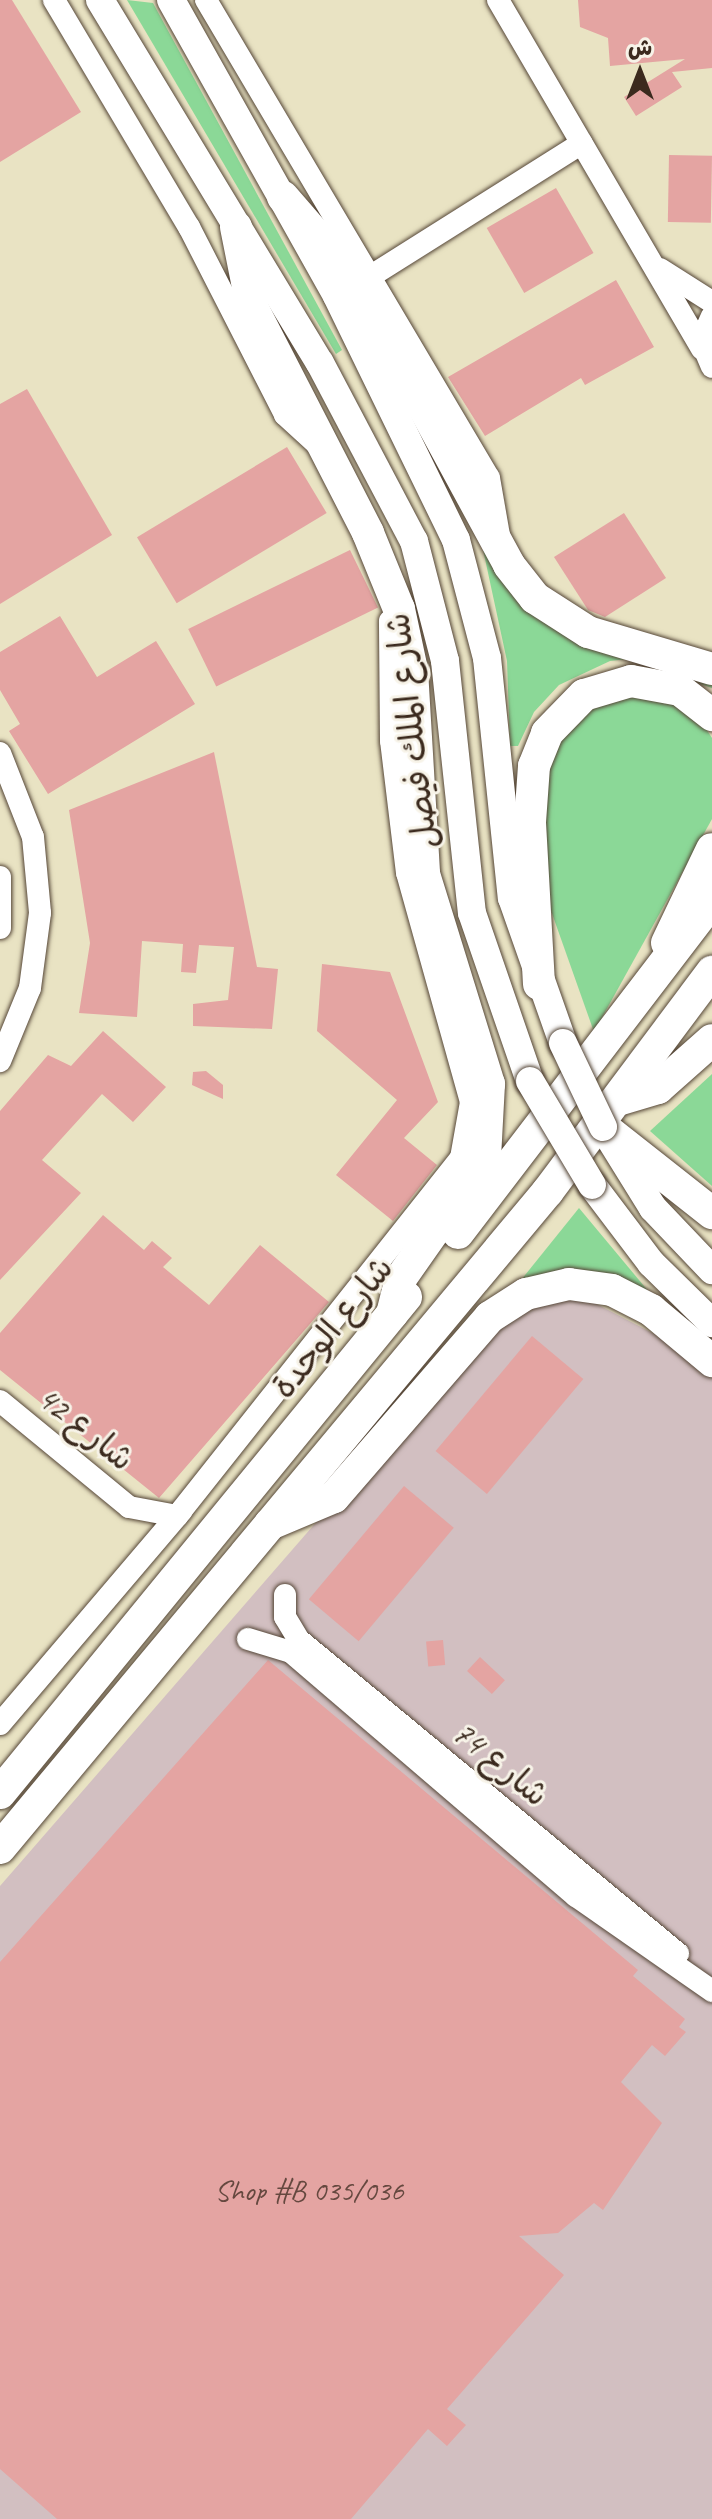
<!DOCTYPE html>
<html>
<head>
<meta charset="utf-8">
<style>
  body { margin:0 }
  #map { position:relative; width:712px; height:2519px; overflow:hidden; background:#e9e3c3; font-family:Caveat,"Playpen Sans Arabic",sans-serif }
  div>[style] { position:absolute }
  .industrial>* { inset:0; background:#d2bfc1 }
  .green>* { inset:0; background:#8bd897 }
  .building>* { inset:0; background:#e4a4a2; transform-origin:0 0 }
  .roads { filter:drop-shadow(0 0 2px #554637) drop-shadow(0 0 2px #554637) }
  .minor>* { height:22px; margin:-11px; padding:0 11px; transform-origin:11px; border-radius:11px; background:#fff }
  .major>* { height:28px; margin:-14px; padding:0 14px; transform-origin:14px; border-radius:14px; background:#fff }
  .highway>* { height:32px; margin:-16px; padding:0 16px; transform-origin:16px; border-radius:16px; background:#fff }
  .bridges { filter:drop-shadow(0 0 2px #554637) drop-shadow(0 0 2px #554637) }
  .major-bridge>* { height:28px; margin:-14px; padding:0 14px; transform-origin:14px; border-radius:14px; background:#fff }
  span { translate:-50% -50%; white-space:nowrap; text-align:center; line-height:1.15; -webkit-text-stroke:6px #f7f3e8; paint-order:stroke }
  .number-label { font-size:30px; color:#65483f }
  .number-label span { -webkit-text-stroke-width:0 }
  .street-label { font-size:34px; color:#3b2a1e }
  .north { position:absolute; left:600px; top:32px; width:80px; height:80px; -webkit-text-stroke:6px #f7f3e8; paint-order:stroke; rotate:0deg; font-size:22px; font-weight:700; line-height:32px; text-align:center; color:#3b2a1e }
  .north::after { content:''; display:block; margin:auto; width:28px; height:36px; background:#3b2a1e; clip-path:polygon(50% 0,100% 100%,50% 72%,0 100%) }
</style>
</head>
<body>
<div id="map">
  <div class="industrial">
    <i style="clip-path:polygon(546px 1297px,587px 1299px,712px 1364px,712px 2519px,0 2519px,0 1886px,485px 1328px)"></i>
  </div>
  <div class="green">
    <i style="clip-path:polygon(127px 0,153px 3px,342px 350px,336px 354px)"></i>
    <i style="clip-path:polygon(482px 545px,522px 594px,712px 676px,712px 688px,628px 659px,610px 661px,559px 685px,534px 712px,518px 746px,510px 746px,507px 661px)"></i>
    <i style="clip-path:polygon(654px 692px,701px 721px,712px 738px,712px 819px,594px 1032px,549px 905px,542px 842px,549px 752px,583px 706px)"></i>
    <i style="clip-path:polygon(712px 1074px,712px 1186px,650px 1131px)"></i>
    <i style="clip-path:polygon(579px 1208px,649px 1292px,509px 1295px)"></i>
  </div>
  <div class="building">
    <i style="clip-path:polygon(0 0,12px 0,81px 112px,0 162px)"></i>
    <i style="clip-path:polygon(578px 0,712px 0,712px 68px,672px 72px,682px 87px,636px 116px,624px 97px,685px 59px,610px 66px,608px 38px,580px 27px)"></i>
    <i style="left:669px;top:155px;width:43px;height:67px;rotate:1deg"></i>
    <i style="left:556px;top:188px;width:75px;height:80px;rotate:60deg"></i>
    <i style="clip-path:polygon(616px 280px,654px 347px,585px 385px,581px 378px,485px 436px,448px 377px)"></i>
    <i style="clip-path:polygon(27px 389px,112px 535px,0 604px,0 404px)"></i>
    <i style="left:287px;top:447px;width:77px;height:175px;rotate:59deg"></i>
    <i style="clip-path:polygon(624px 513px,666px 578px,605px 617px,588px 610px,554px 557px)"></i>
    <i style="left:350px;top:550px;width:64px;height:180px;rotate:64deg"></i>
    <i style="clip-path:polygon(60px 616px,97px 677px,156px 641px,195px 704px,48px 794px,9px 731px,20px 724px,0 690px,0 652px)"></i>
    <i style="clip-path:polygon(214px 752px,257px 967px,278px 969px,272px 1029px,193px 1026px,193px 1004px,228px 1000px,234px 947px,199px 945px,196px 973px,181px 972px,183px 944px,142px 941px,137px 1017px,79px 1013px,90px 943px,69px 810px)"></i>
    <i style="clip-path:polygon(322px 964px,390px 972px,438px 1102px,404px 1138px,437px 1165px,393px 1221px,336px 1175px,397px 1100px,317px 1031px)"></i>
    <i style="clip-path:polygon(103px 1031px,166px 1087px,133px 1122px,102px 1094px,42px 1160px,81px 1193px,0 1280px,0 1111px,48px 1055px,71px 1066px)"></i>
    <i style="clip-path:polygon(206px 1071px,223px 1085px,223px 1099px,192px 1085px,193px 1072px)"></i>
    <i style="clip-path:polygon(103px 1215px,144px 1250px,152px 1241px,172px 1258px,163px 1267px,209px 1305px,260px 1245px,329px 1302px,159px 1498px,0 1370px,0 1333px)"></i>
    <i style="left:532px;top:1336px;width:67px;height:150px;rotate:40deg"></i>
    <i style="left:404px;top:1486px;width:65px;height:148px;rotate:40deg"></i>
    <i style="left:443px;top:1640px;width:25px;height:17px;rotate:85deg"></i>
    <i style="left:480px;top:1657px;width:34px;height:19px;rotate:43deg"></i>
    <i style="clip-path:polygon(268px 1660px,638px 1970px,633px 1976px,685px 2019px,679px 2027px,686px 2032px,665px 2056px,652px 2045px,621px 2082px,662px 2123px,603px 2210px,594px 2203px,558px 2233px,519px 2236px,564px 2275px,447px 2409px,466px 2425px,447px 2446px,428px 2429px,351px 2519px,57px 2519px,0 2469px,0 1962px)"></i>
  </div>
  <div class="roads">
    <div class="minor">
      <i style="left:54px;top:0;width:264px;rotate:59.3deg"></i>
      <i style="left:189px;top:227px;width:211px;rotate:62.9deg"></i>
      <i style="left:285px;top:415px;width:47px;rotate:42.4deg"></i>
      <i style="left:206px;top:0;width:555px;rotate:59.37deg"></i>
      <i style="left:489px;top:478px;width:64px;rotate:80.1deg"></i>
      <i style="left:498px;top:0;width:404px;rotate:59.7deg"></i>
      <i style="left:660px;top:269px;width:62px;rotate:32.4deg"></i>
      <i style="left:371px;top:276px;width:249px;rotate:-32.2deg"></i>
      <i style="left:712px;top:316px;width:27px;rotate:114deg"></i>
      <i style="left:701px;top:341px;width:28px;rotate:67deg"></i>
      <i style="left:0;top:753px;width:90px;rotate:68.6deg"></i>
      <i style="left:33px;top:837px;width:76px;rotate:84.7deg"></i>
      <i style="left:40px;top:913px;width:76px;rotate:97.6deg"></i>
      <i style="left:30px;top:988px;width:79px;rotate:112.3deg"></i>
      <i style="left:0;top:877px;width:51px;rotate:90deg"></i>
      <i style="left:0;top:1401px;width:167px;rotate:39.4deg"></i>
      <i style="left:129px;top:1507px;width:49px;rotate:10.6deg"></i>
      <i style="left:285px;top:1595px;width:22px;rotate:90deg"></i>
      <i style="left:285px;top:1617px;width:27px;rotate:59deg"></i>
      <i style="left:299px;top:1640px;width:492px;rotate:39.6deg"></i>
      <i style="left:248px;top:1639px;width:45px;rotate:16.8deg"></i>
      <i style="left:291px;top:1652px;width:375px;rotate:40.6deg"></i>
      <i style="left:576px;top:1896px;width:166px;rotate:34.9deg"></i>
      <i style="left:0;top:1724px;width:280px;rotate:-49.6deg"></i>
      <i style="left:181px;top:1511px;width:451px;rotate:-51.6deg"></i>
      <i style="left:461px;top:1158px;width:57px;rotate:-79.9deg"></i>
      <i style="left:471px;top:1102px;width:238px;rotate:-105.6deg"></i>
      <i style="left:407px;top:873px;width:133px;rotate:-96.9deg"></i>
      <i style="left:391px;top:741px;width:120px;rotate:-90.5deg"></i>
    </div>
    <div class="major">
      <i style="left:100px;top:0;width:424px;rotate:58.8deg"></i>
      <i style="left:320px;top:363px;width:201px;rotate:62.2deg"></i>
      <i style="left:414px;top:541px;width:124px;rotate:75.5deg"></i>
      <i style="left:445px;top:661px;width:253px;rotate:83.9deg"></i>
      <i style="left:472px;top:913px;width:178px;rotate:71deg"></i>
      <i style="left:171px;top:0;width:339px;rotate:60.7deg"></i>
      <i style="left:337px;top:296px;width:271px;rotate:64deg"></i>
      <i style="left:456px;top:540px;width:122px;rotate:75.3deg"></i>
      <i style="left:487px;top:658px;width:241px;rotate:84.1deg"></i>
      <i style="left:512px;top:898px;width:154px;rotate:70.6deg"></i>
      <i style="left:604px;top:1129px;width:93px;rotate:58.2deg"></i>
      <i style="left:653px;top:1208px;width:86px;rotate:46.4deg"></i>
      <i style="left:592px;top:1185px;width:98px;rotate:52.9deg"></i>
      <i style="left:651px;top:1263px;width:86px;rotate:44.5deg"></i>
    </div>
    <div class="highway">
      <i style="left:283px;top:197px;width:108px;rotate:49.1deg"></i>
      <i style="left:354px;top:279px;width:325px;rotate:61.5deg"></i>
      <i style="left:509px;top:565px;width:42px;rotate:51.8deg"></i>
      <i style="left:535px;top:598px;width:63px;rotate:32.7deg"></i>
      <i style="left:588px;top:632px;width:129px;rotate:16.6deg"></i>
      <i style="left:236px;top:227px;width:82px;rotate:78.7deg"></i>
      <i style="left:252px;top:307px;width:254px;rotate:62.8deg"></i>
      <i style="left:368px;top:533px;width:82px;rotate:67.8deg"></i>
      <i style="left:399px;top:609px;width:62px;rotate:78deg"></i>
      <i style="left:412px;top:670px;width:204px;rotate:86.6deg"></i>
      <i style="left:424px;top:874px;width:220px;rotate:72.8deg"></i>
      <i style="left:489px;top:1084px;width:74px;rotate:93.1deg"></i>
      <i style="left:485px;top:1158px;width:146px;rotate:125deg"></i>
      <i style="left:401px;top:1278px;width:37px;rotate:104deg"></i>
      <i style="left:667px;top:943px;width:104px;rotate:-64.4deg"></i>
      <i style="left:539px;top:984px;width:162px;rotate:-93.2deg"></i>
      <i style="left:530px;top:822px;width:56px;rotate:-85.9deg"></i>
      <i style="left:534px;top:766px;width:35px;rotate:-68deg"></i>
      <i style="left:547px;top:733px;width:53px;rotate:-45.8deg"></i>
      <i style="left:584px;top:695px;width:49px;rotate:-16.6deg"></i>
      <i style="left:631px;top:681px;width:50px;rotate:10.4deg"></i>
      <i style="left:680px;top:690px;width:41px;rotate:38deg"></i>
      <i style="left:618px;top:1100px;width:42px;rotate:-16.7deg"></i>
      <i style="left:658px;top:1088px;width:72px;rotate:-41.6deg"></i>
      <i style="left:603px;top:1127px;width:139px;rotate:38.3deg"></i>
      <i style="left:458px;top:1233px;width:418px;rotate:-52.6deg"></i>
      <i style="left:270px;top:1524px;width:69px;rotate:-22.9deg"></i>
      <i style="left:334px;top:1497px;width:238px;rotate:-49.1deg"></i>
      <i style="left:490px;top:1317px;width:43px;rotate:-32.6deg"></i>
      <i style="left:526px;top:1294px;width:44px;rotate:-13.1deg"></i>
      <i style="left:569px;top:1284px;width:43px;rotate:7.9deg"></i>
      <i style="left:612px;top:1290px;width:44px;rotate:27.1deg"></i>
      <i style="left:651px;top:1310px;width:80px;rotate:39.9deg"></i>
      <i style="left:0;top:1793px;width:641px;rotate:-50.7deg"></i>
      <i style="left:0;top:1848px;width:856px;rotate:-50.17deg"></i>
      <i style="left:548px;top:1191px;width:274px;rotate:-53.2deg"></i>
    </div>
  </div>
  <div class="bridges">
    <div class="major-bridge">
      <i style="left:563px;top:1043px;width:93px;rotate:64.5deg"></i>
      <i style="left:530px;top:1081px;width:121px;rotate:59.2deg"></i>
    </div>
  </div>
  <div class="number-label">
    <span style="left:309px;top:2190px">Shop #B 035/036</span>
  </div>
  <div class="street-label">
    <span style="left:411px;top:731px;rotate:-97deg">شارع الملك فيصل</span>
    <span style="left:332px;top:1327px;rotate:-51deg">شارع الوحدة</span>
    <span style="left:86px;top:1428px;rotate:39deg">شارع 42</span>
    <span style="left:501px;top:1763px;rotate:40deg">شارع 74</span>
  </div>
  <div class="north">ش</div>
</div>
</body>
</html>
